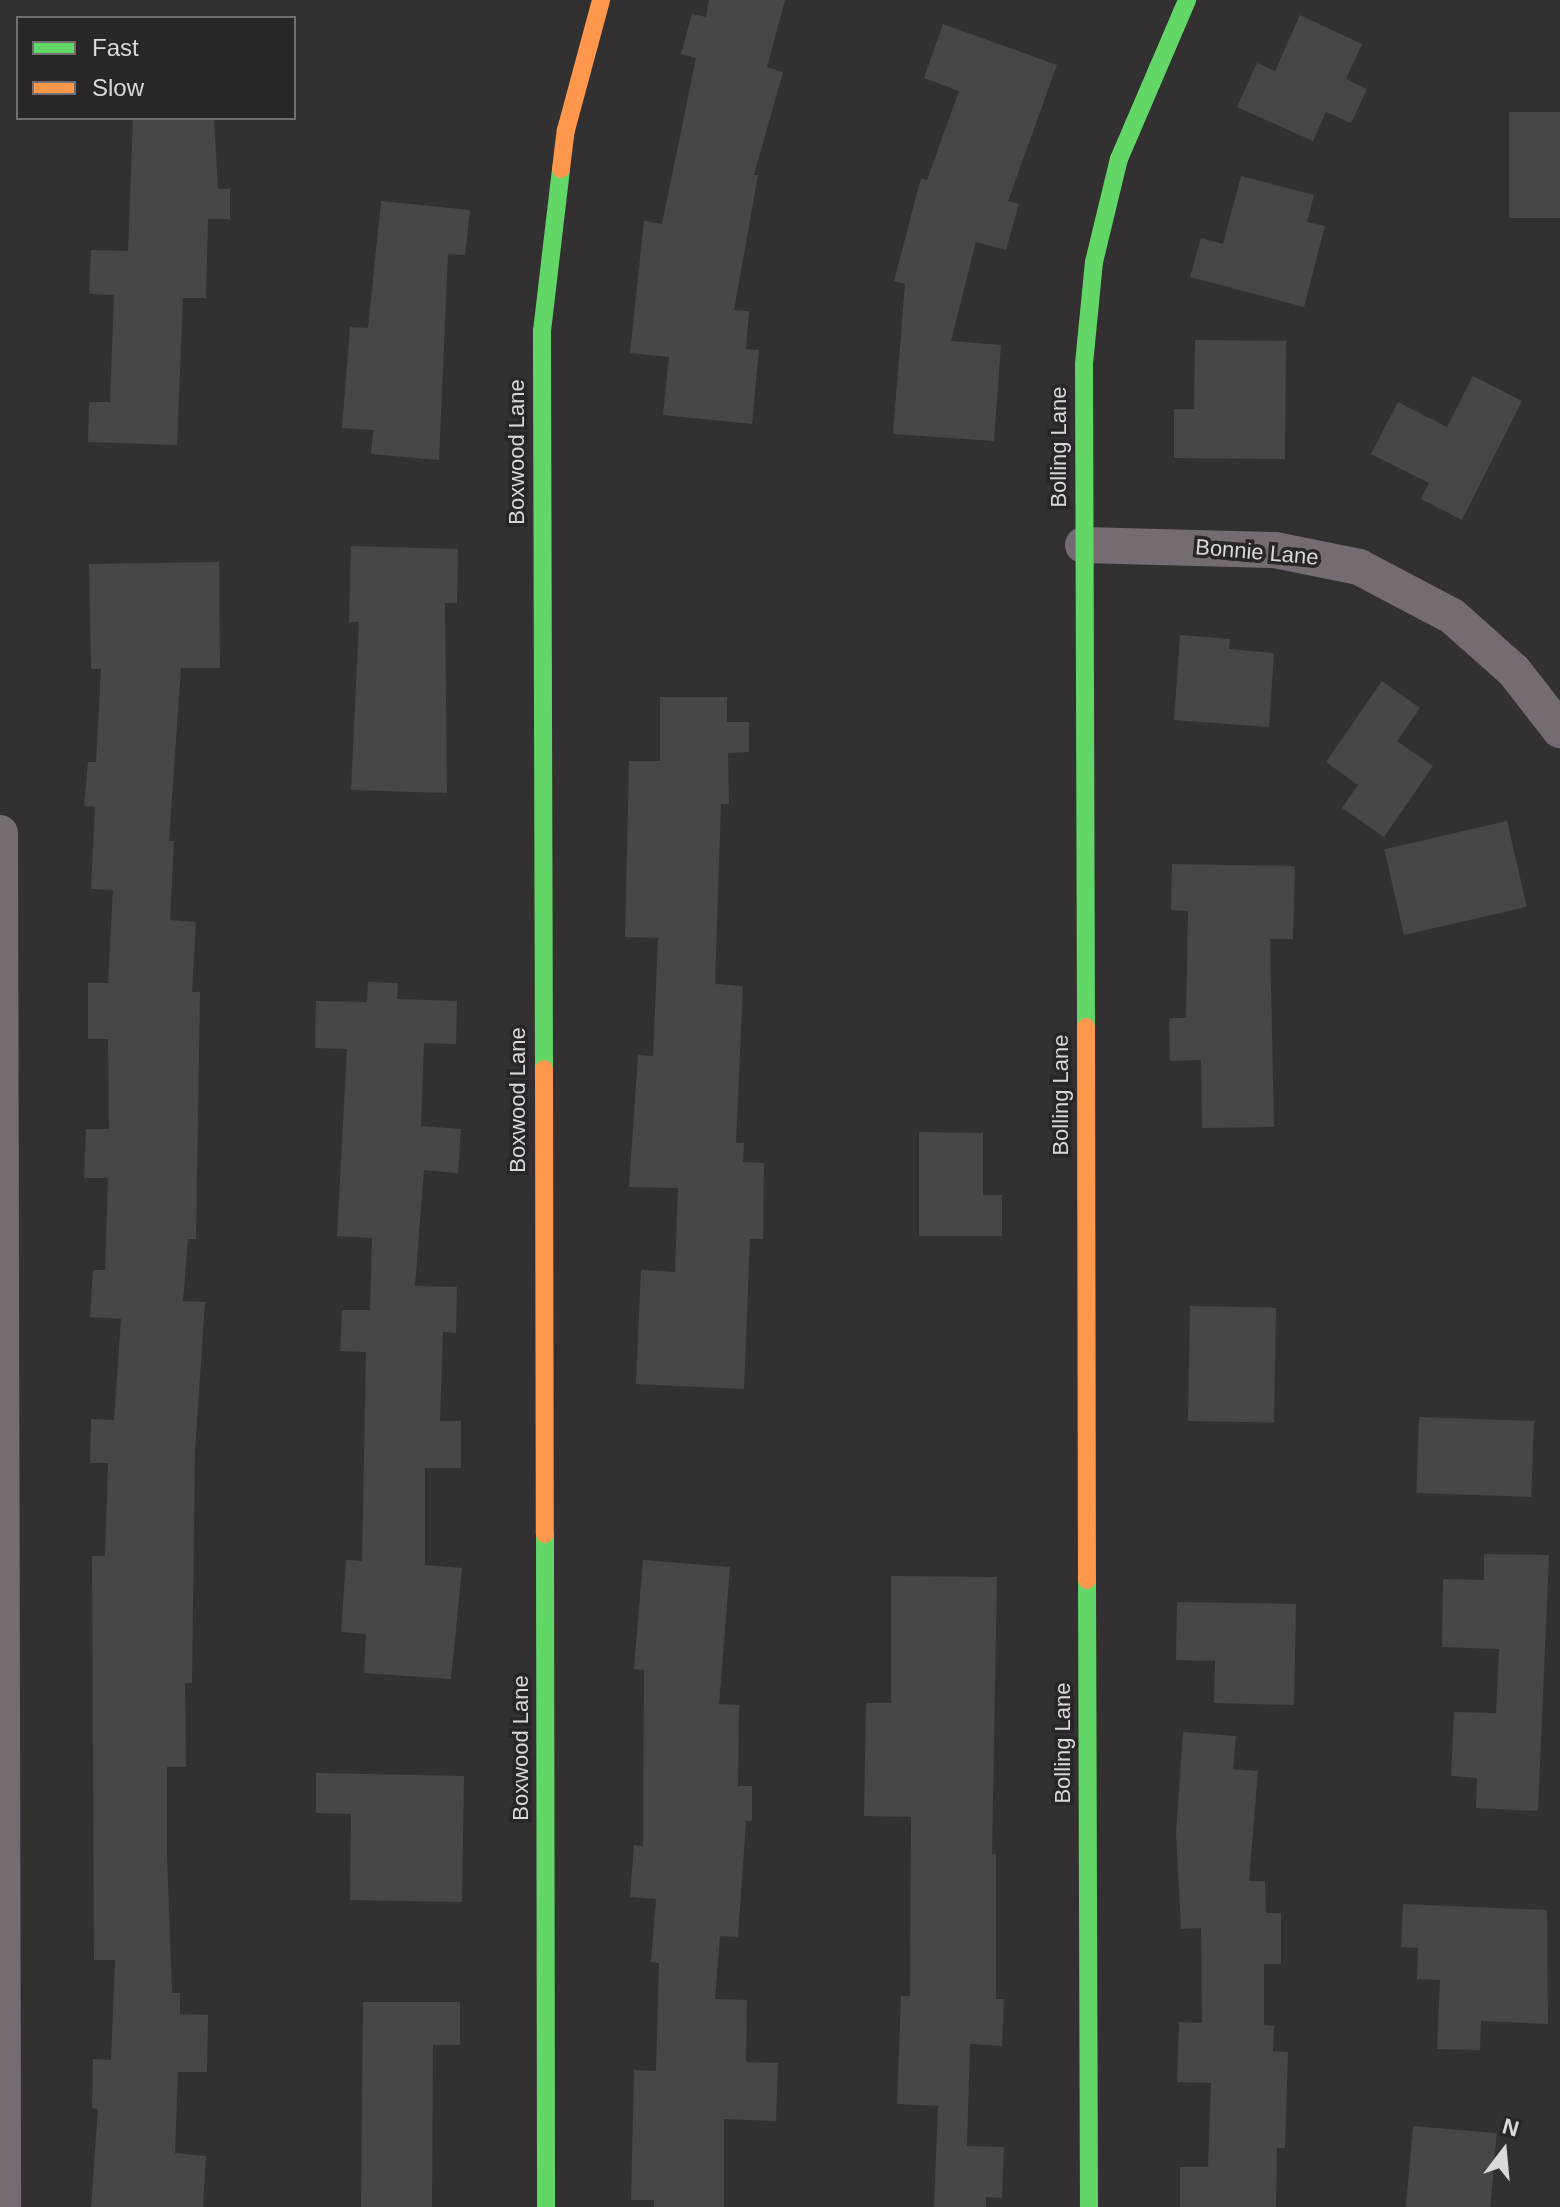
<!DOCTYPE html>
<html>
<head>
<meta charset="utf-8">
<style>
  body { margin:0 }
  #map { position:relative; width:1560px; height:2207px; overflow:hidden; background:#333032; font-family:Arial,sans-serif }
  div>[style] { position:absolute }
  .building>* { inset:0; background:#484748; transform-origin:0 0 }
  .street>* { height:36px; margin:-18px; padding:0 18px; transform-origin:18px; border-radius:18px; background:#756c73 }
  .fast>* { height:18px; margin:-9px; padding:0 9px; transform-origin:9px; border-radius:9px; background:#63d668 }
  .slow>* { height:18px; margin:-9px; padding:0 9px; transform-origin:9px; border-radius:9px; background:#ff974d }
  span { translate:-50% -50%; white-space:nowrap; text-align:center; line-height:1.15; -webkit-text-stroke:7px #2a2529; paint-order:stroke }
  .street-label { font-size:22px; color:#dbd8da }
  .legend { position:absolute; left:16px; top:16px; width:280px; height:104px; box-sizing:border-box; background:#2a2529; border:2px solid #716d70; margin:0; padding:10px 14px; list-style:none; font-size:24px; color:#dbd8da }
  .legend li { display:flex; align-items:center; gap:16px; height:40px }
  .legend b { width:40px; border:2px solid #716d70 }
  .north { position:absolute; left:1464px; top:2111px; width:80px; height:80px; -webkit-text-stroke:6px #2a2529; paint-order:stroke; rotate:16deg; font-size:22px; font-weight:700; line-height:32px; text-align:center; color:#dbd8da }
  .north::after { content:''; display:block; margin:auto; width:28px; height:36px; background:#dbd8da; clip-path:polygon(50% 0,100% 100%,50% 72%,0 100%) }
</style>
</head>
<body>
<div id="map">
  <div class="building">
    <i style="clip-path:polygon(709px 0,785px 0,767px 67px,783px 72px,754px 175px,758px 175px,734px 310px,749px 311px,746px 349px,759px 350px,752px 424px,663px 415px,669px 357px,630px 353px,644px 221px,662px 224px,696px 58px,681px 54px,692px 14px,706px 17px)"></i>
    <i style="clip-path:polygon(1300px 15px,1362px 44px,1346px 79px,1367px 89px,1351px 123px,1326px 112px,1313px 141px,1237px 107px,1257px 63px,1275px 71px)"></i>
    <i style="clip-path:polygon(943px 24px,1057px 65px,1008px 201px,1019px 204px,1006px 250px,976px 242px,951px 341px,1001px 345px,994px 441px,893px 434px,905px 284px,894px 281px,921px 178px,927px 180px,959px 91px,924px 78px)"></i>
    <i style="left:1560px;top:112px;width:106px;height:51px;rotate:90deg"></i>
    <i style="clip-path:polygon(133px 118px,214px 118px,218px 189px,230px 189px,230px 219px,208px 219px,206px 298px,183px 298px,177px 445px,88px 442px,89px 402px,110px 402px,114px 295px,89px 294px,91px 250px,128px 251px)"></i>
    <i style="clip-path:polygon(1241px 176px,1314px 195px,1307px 222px,1325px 226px,1304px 307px,1190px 277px,1201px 238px,1223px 244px)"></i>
    <i style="clip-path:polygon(381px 201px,470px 210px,465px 255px,448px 254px,439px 460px,371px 454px,373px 430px,342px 428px,350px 327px,368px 328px)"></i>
    <i style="clip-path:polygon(1195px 340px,1286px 341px,1285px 459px,1174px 458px,1174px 409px,1194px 409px)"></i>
    <i style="clip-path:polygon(1473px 376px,1522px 401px,1462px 520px,1421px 499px,1429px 483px,1371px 454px,1398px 402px,1447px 427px)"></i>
    <i style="clip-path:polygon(351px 546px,458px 549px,457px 603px,445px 603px,447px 793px,351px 790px,359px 622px,349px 622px)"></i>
    <i style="clip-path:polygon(219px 562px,220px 668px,181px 668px,169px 841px,174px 841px,170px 920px,196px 922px,192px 992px,200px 992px,196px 1239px,188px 1239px,183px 1301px,205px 1302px,195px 1452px,192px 1683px,185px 1683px,186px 1767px,167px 1767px,167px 1855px,172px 1993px,180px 1993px,180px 2014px,208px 2015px,207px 2072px,178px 2072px,175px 2153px,206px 2156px,203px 2207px,91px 2207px,98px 2109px,92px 2108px,93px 2059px,111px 2060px,115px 1960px,94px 1960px,92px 1556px,105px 1556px,108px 1463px,90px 1463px,91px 1419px,114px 1420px,121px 1319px,90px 1317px,93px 1270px,105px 1270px,108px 1178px,84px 1178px,86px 1129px,109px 1129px,108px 1039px,88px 1039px,88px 983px,108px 983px,113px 890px,91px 889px,95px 807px,84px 806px,88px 762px,96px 762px,101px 669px,91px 669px,89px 564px)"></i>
    <i style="clip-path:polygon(1180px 635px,1230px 639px,1229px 649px,1274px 653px,1269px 727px,1174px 720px)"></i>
    <i style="clip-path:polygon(1382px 681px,1420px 708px,1397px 741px,1433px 766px,1384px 837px,1342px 808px,1358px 785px,1326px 762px)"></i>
    <i style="clip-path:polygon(660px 697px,727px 697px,727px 722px,749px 722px,749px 752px,728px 753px,729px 804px,721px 804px,715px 984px,743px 986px,736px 1143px,744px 1143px,743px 1162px,764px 1163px,763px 1239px,750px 1239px,744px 1389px,636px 1384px,641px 1270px,675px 1272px,678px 1188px,629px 1187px,638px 1055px,653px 1056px,658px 938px,625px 937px,629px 761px,660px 761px)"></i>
    <i style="left:1507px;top:821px;width:88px;height:126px;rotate:77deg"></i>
    <i style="clip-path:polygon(1172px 864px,1295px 866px,1293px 939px,1270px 939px,1274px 1127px,1202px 1128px,1201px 1060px,1170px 1061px,1169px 1018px,1186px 1018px,1188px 911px,1171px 910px)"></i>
    <i style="clip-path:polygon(368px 982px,398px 983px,397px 999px,457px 1001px,456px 1044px,424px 1043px,421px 1126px,461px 1129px,458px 1173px,424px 1170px,415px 1286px,457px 1287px,456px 1333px,443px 1332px,440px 1421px,461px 1421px,461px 1468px,425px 1468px,425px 1565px,462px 1568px,451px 1679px,364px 1673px,366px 1634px,341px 1632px,346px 1560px,362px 1561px,366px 1352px,340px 1351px,342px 1310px,370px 1310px,372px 1238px,337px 1236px,347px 1049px,315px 1048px,316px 1001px,367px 1002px)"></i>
    <i style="clip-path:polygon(919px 1132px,983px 1133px,983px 1195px,1002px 1195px,1002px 1236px,919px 1236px)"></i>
    <i style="left:1190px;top:1306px;width:86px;height:115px;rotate:1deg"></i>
    <i style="left:1419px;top:1417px;width:115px;height:76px;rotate:2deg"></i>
    <i style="clip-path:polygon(1484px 1554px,1549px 1555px,1538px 1811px,1476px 1808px,1477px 1778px,1451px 1776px,1454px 1712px,1496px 1713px,1499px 1649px,1442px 1647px,1443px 1579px,1484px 1580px)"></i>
    <i style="clip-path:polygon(643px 1560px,730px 1567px,719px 1704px,739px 1705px,738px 1786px,752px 1786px,752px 1821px,746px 1821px,738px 1937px,720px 1936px,715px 1999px,747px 2000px,746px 2062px,778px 2063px,776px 2121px,724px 2119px,724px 2207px,654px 2207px,654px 2200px,631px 2200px,634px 2070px,656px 2071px,659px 1963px,651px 1962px,656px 1899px,630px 1897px,634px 1845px,643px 1846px,644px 1670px,634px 1669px)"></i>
    <i style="clip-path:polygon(891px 1576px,997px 1577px,992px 1854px,996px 1854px,996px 1999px,1004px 1999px,1002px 2046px,970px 2044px,967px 2146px,1004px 2147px,1002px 2198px,986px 2197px,986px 2207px,934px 2207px,938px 2106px,897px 2104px,901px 1996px,910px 1996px,911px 1817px,864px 1816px,866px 1703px,891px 1703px)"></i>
    <i style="clip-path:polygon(1177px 1602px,1296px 1604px,1294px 1705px,1214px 1703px,1215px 1661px,1176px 1660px)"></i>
    <i style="clip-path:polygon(1183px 1732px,1236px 1736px,1233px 1769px,1258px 1771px,1249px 1881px,1265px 1881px,1266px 1913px,1281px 1913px,1281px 1964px,1264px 1964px,1264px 2025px,1274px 2026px,1273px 2051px,1288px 2052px,1285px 2148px,1277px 2148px,1276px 2207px,1180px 2207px,1180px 2167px,1208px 2167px,1211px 2083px,1177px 2082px,1179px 2022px,1202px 2023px,1201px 1928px,1181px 1929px,1176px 1833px)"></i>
    <i style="clip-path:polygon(316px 1773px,464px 1776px,462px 1902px,350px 1900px,351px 1814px,316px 1813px)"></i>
    <i style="clip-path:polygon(1403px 1904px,1547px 1910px,1548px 2024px,1481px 2021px,1480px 2050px,1437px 2049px,1440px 1980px,1417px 1979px,1418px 1948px,1401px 1947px)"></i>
    <i style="clip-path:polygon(363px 2002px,460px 2002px,460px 2045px,433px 2045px,432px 2207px,361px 2207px)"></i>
    <i style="left:1413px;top:2126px;width:84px;height:81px;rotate:5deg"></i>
  </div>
  <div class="street">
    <i style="left:1083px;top:545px;width:192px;rotate:1.5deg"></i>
    <i style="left:1275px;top:550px;width:86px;rotate:11.4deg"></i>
    <i style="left:1359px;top:567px;width:105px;rotate:27.8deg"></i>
    <i style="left:1452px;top:616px;width:83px;rotate:41.6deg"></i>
    <i style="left:1514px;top:671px;width:75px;rotate:52.1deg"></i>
    <i style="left:0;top:833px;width:1374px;rotate:89.87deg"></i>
  </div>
  <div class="fast">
    <i style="left:1086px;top:1027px;width:663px;rotate:-90.17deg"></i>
    <i style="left:1084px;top:364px;width:102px;rotate:-84.4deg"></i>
    <i style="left:1094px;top:262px;width:106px;rotate:-76.4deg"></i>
    <i style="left:1119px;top:159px;width:173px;rotate:-66.8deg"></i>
    <i style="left:544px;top:1069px;width:738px;rotate:-90.16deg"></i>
    <i style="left:542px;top:331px;width:163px;rotate:-83.3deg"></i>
    <i style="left:545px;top:1534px;width:673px;rotate:89.91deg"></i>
    <i style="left:1087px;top:1580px;width:627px;rotate:89.82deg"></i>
  </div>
  <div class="slow">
    <i style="left:561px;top:169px;width:39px;rotate:-83deg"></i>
    <i style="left:566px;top:130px;width:135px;rotate:-74.9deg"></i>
    <i style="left:1086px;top:1027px;width:553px;rotate:89.9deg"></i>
    <i style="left:544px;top:1069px;width:465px;rotate:89.9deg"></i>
  </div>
  <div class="street-label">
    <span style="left:1059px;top:447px;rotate:-90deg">Bolling Lane</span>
    <span style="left:517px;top:452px;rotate:-90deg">Boxwood Lane</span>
    <span style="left:1257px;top:552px;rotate:5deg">Bonnie Lane</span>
    <span style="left:1061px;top:1095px;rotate:-90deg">Bolling Lane</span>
    <span style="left:518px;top:1100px;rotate:-90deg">Boxwood Lane</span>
    <span style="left:1063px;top:1743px;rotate:-90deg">Bolling Lane</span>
    <span style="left:521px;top:1748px;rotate:-90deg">Boxwood Lane</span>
  </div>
  <ul class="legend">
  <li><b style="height:10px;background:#63d668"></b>Fast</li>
  <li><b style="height:10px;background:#ff974d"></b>Slow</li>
  </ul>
  <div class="north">N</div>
</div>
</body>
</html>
